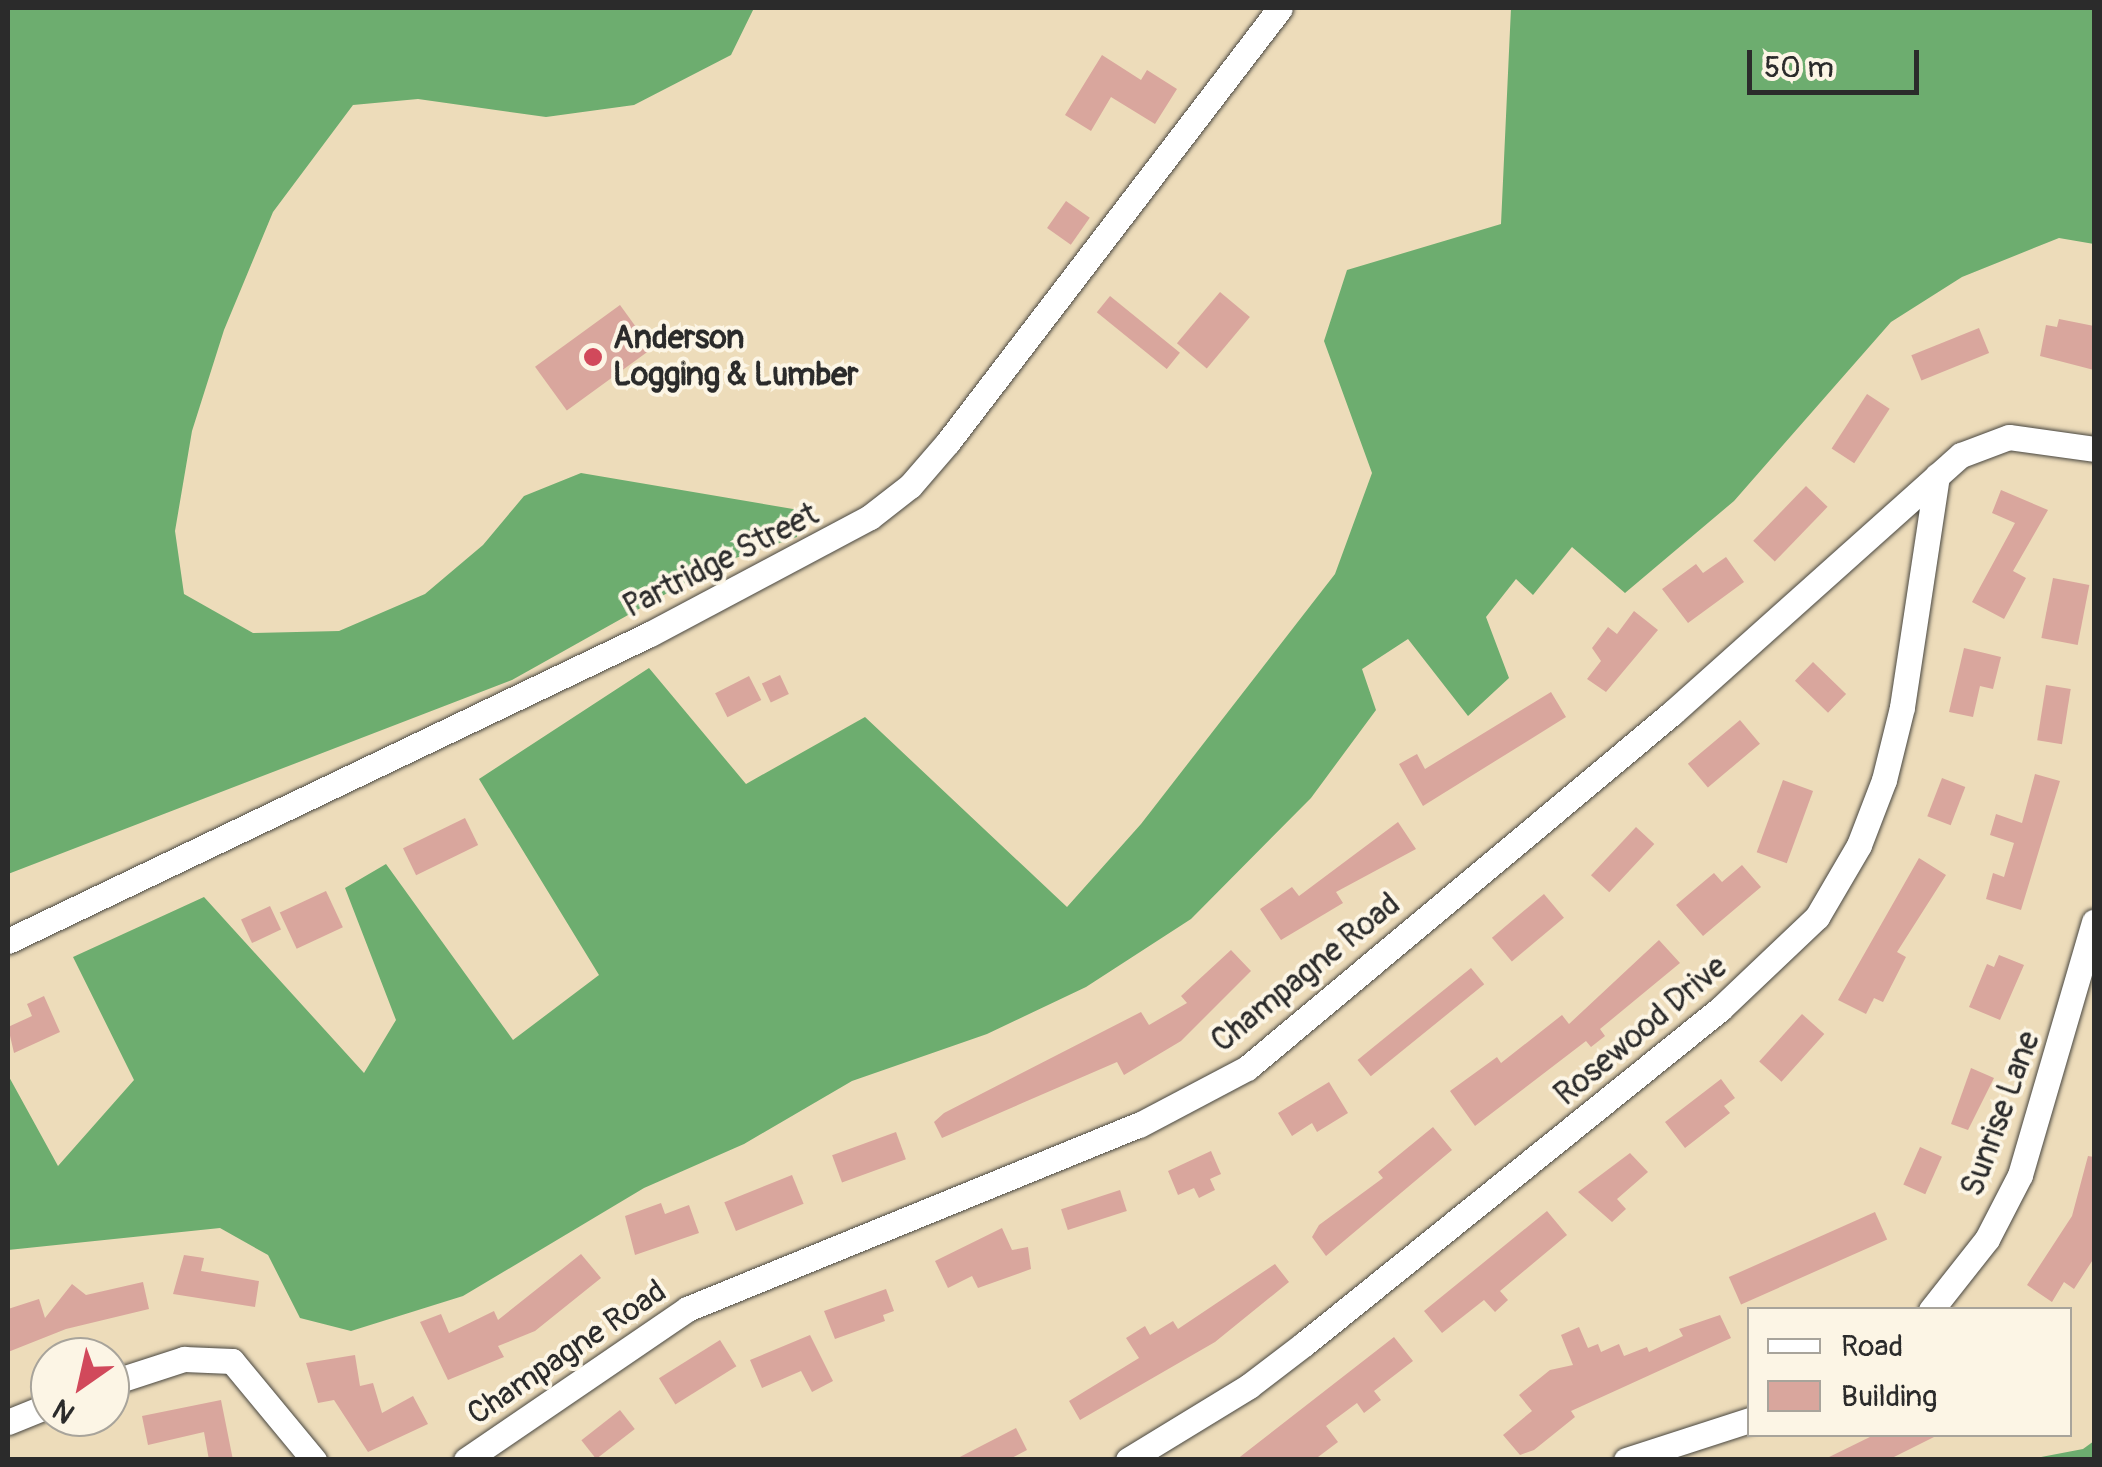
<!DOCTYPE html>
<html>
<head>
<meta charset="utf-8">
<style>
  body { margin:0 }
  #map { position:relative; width:2102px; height:1467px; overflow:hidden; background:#eddcba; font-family:Pangolin,sans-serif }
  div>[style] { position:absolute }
  .forest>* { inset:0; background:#6dad6f }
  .building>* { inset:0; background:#d9a69d; transform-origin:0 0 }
  .roads { filter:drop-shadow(0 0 2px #484640) drop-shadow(0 0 2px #484640) }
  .minor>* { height:25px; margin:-12.5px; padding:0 12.5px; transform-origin:12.5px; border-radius:12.5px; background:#fff }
  .dots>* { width:28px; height:28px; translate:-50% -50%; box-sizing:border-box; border:5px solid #fcf5e5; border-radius:50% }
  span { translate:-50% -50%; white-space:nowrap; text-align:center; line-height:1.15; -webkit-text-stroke:8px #fcf5e5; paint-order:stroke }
  .poi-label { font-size:32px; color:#2b2b2b; font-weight:700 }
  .left { translate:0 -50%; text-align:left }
  .street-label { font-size:32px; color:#2b2b2b }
  .frame { position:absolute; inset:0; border:10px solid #2b2b2b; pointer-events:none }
  .legend { position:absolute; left:1747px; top:1307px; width:325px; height:130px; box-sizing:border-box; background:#fcf5e5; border:2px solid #a8a49b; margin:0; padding:12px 18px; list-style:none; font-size:30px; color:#2b2b2b }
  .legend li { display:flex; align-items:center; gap:20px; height:50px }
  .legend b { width:50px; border:2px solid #a8a49b }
  .north { position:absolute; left:30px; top:1337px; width:100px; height:100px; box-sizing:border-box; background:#fcf5e5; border:2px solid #a8a49b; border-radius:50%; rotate:214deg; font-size:28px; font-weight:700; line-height:40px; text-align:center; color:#2b2b2b }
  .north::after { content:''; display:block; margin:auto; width:35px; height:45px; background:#d1495b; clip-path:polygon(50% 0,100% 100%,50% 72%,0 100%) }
  .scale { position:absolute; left:1747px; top:50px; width:172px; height:45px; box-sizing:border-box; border:5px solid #2b2b2b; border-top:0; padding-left:12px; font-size:30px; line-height:35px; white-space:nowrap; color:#2b2b2b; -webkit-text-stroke:8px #fcf5e5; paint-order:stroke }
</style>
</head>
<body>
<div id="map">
  <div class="forest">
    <i style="clip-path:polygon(8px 8px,754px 8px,731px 55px,634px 105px,546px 117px,418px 99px,353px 105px,273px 212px,224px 330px,192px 431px,175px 531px,184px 594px,253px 633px,339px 631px,425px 594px,483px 545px,524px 496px,581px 473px,799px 510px,797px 537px,721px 563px,512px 680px,8px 874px)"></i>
    <i style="clip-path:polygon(1511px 8px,2094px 8px,2094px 244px,2059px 238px,1962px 277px,1891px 322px,1734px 501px,1625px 593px,1572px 547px,1533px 595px,1516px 579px,1486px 617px,1509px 678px,1468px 716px,1408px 639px,1362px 669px,1376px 710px,1311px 798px,1191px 919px,1086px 987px,987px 1034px,852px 1081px,744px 1144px,644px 1188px,463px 1296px,351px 1331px,300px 1318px,268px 1255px,220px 1228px,8px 1250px,8px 1075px,58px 1166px,134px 1080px,73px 957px,204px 897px,364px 1073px,396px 1020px,345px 888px,386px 864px,513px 1040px,599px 975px,479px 779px,649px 668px,746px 784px,865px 717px,1067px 907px,1141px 824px,1335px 574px,1372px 473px,1324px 341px,1347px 270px,1501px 224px)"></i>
    <i style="clip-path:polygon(2094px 1441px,2094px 1459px,2031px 1459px,2083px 1449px)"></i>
  </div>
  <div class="building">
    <i style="clip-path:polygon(1102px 55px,1141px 80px,1147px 70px,1177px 89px,1155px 124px,1111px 97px,1091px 131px,1065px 115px)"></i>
    <i style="left:1066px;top:201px;width:29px;height:33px;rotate:35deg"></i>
    <i style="left:1220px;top:292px;width:39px;height:67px;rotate:40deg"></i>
    <i style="left:1110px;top:296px;width:90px;height:21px;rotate:39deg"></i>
    <i style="left:620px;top:305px;width:54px;height:105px;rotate:54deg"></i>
    <i style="clip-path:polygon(2059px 319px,2094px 326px,2094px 370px,2040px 356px,2046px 325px,2057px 327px)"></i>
    <i style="left:1979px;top:328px;width:27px;height:73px;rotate:68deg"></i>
    <i style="left:1867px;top:394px;width:27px;height:65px;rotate:33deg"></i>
    <i style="left:1806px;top:486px;width:30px;height:76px;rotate:44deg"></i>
    <i style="clip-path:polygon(2001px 490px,2048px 510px,2013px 571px,2026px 578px,2004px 619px,1972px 602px,2015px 523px,1992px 513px)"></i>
    <i style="clip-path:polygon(1726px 557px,1744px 582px,1688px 623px,1662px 589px,1696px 564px,1703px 573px)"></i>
    <i style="left:2053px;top:578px;width:37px;height:61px;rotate:11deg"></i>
    <i style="clip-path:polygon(1634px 611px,1658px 630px,1606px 692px,1587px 679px,1601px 661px,1592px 648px,1608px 627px,1617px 634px)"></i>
    <i style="clip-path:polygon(1964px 648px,2001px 657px,1993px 689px,1980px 686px,1973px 717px,1949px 712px)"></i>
    <i style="left:1813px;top:662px;width:46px;height:26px;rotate:44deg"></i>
    <i style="left:780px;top:675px;width:21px;height:20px;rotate:65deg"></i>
    <i style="left:749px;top:676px;width:27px;height:38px;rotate:63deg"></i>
    <i style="left:2046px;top:685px;width:25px;height:56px;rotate:9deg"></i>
    <i style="clip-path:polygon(1551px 692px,1566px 717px,1423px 806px,1399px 764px,1417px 754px,1425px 769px)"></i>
    <i style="left:1740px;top:720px;width:31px;height:68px;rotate:50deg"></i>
    <i style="clip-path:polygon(2035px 774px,2060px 781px,2021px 910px,1986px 899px,1993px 873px,2004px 877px,2014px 843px,1990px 835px,1996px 814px,2022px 823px)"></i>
    <i style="left:1942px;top:778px;width:25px;height:41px;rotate:21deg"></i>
    <i style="left:1783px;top:780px;width:32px;height:77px;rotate:20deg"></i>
    <i style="left:465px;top:818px;width:30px;height:69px;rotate:64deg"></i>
    <i style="clip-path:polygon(1398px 822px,1416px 849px,1336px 892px,1343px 903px,1281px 940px,1260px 909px,1292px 887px,1299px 896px)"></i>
    <i style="left:1636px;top:827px;width:25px;height:66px;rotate:43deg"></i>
    <i style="clip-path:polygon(1919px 858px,1946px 875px,1897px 952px,1906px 957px,1883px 1002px,1874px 998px,1866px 1014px,1838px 1000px)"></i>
    <i style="clip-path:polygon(1742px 865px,1761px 887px,1703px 936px,1676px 905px,1714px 873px,1722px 882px)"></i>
    <i style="left:326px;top:891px;width:40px;height:51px;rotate:65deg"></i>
    <i style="left:1544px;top:894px;width:31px;height:68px;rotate:50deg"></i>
    <i style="left:270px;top:906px;width:26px;height:32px;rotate:65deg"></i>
    <i style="clip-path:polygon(1659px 940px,1680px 963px,1600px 1029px,1605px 1036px,1591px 1047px,1586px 1041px,1475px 1126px,1450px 1091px,1497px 1057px,1501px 1063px,1562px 1015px,1569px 1024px)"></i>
    <i style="clip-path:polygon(1231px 950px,1251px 971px,1181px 1041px,1124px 1075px,1117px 1062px,942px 1138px,934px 1122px,944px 1113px,1141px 1012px,1149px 1025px,1187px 1003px,1181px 996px)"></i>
    <i style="clip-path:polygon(1999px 955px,2024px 965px,2000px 1020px,1969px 1007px,1987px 964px,1994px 967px)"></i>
    <i style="left:1471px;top:968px;width:21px;height:146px;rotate:51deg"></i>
    <i style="clip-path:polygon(44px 996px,60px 1032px,14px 1053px,8px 1027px,32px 1016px,27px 1004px)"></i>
    <i style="left:1802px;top:1014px;width:30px;height:64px;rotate:42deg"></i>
    <i style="clip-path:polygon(1971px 1068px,1994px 1078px,1968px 1130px,1951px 1124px)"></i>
    <i style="clip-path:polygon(1721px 1079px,1735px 1098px,1724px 1106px,1730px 1113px,1685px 1148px,1665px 1122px)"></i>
    <i style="clip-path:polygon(1329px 1082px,1348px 1113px,1317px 1132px,1312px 1123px,1292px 1136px,1278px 1113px)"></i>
    <i style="clip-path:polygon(1433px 1127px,1452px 1150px,1326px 1256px,1312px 1237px,1319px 1225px,1383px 1178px,1378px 1172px)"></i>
    <i style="left:896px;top:1132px;width:29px;height:68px;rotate:70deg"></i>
    <i style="left:1920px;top:1147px;width:24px;height:41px;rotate:24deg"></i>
    <i style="clip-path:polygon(1211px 1151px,1221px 1174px,1210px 1179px,1215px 1190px,1199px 1198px,1194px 1188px,1178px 1195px,1168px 1171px)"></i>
    <i style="clip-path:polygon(1630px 1153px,1648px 1172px,1617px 1199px,1626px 1209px,1612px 1222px,1578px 1192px)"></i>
    <i style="clip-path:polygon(2088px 1156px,2094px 1157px,2094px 1258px,2074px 1289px,2064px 1282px,2052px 1302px,2027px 1285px,2072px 1216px)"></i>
    <i style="left:792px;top:1175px;width:31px;height:73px;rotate:68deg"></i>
    <i style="left:1120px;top:1190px;width:22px;height:62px;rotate:72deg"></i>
    <i style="clip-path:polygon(661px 1203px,665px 1214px,689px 1205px,699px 1233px,635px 1255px,625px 1216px)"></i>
    <i style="clip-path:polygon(1547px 1211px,1567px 1235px,1500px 1291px,1508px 1300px,1495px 1312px,1484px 1300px,1442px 1333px,1424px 1311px)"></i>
    <i style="left:1875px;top:1212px;width:30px;height:160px;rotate:66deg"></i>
    <i style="clip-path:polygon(1002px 1228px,1012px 1250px,1028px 1247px,1031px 1269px,978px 1288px,972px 1276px,948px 1288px,935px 1261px)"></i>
    <i style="clip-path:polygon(581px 1254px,601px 1278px,535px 1331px,498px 1346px,504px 1357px,448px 1380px,420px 1322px,441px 1314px,449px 1333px,494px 1311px,498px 1320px)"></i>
    <i style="clip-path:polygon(184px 1255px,204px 1258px,201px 1271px,259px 1281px,255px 1307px,173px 1294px)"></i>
    <i style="clip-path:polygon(1275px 1264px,1289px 1282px,1215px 1342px,1080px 1420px,1069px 1401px,1139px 1358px,1126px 1338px,1145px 1326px,1150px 1335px,1173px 1321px,1178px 1329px)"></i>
    <i style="clip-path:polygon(143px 1282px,149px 1309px,66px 1329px,8px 1352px,8px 1309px,39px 1299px,45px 1318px,72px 1284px,86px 1295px)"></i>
    <i style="clip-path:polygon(886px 1289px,894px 1311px,883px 1315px,885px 1321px,835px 1339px,824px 1311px)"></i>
    <i style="clip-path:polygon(1720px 1315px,1731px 1338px,1571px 1411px,1575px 1417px,1534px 1450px,1520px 1455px,1503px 1435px,1532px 1411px,1519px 1395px,1550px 1370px,1573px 1365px,1561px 1335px,1579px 1327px,1588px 1348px,1598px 1344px,1601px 1352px,1619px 1344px,1624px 1356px,1647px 1347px,1649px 1352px,1683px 1336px,1679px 1329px)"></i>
    <i style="clip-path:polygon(810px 1335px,833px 1381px,812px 1392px,801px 1371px,762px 1388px,750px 1360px)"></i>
    <i style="clip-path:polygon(1394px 1337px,1413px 1361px,1374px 1391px,1381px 1400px,1364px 1413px,1357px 1403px,1326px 1426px,1338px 1442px,1314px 1460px,1236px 1460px)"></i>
    <i style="left:720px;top:1340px;width:31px;height:72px;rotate:58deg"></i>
    <i style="clip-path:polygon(355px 1355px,360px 1386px,373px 1383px,382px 1413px,413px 1396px,428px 1424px,368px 1452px,334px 1400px,318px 1403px,306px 1363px)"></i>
    <i style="clip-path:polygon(221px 1400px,233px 1460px,209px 1460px,204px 1432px,148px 1445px,142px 1416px)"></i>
    <i style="left:620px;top:1410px;width:24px;height:49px;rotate:52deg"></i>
    <i style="clip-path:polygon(1016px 1428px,1027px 1450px,1008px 1460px,954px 1460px)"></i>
    <i style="clip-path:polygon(1876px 1434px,1940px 1434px,1888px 1460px,1823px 1460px)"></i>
  </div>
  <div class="roads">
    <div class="minor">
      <i style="left:8px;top:941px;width:712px;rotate:-25.56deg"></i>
      <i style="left:650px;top:634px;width:249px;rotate:-28deg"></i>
      <i style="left:870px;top:517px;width:51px;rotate:-37.8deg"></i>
      <i style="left:910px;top:486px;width:58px;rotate:-49.2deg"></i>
      <i style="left:948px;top:442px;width:546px;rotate:-52.58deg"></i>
      <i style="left:1931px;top:1310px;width:90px;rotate:-51.7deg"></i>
      <i style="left:1987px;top:1239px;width:72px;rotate:-62.7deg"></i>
      <i style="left:2020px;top:1175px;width:264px;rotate:-73.7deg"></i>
      <i style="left:110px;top:1383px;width:78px;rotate:-18deg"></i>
      <i style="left:184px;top:1359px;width:48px;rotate:2.4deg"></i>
      <i style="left:232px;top:1361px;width:129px;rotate:50.4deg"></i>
      <i style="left:8px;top:1422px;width:45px;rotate:-22deg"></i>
      <i style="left:466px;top:1460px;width:268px;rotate:-34.3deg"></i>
      <i style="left:687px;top:1309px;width:488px;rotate:-22.2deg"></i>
      <i style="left:1139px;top:1125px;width:122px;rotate:-27.8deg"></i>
      <i style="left:1247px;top:1068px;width:554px;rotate:-39.87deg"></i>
      <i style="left:1672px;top:713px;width:387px;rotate:-41.8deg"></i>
      <i style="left:1961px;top:455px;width:51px;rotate:-20.6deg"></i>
      <i style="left:2009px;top:437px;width:86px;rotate:8deg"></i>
      <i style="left:1128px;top:1460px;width:142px;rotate:-31.4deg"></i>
      <i style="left:1249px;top:1386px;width:69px;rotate:-37.4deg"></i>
      <i style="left:1304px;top:1344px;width:534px;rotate:-38.84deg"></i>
      <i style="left:1720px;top:1009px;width:134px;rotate:-43.5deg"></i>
      <i style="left:1817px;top:917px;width:83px;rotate:-59.7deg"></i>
      <i style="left:1859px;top:845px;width:70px;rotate:-69deg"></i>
      <i style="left:1884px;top:780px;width:75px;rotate:-76.1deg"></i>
      <i style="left:1902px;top:707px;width:234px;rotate:-81.4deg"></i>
      <i style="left:1626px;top:1460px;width:130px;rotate:-17.9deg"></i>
    </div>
  </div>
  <div class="dots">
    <i style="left:593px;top:357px;background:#d1495b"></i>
  </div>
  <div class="poi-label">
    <span class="left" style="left:613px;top:357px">Anderson<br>Logging &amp; Lumber</span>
  </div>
  <div class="street-label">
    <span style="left:721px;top:561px;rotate:-27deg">Partridge Street</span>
    <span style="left:1306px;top:973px;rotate:-39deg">Champagne Road</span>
    <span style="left:1641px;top:1031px;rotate:-40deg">Rosewood Drive</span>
    <span style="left:2001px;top:1114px;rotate:-70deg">Sunrise Lane</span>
    <span style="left:567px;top:1353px;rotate:-34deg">Champagne Road</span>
  </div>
  <div class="frame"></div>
  <ul class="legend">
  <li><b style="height:12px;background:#fff"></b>Road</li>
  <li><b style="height:28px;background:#d9a69d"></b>Building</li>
  </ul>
  <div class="north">N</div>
  <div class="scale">50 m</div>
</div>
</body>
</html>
